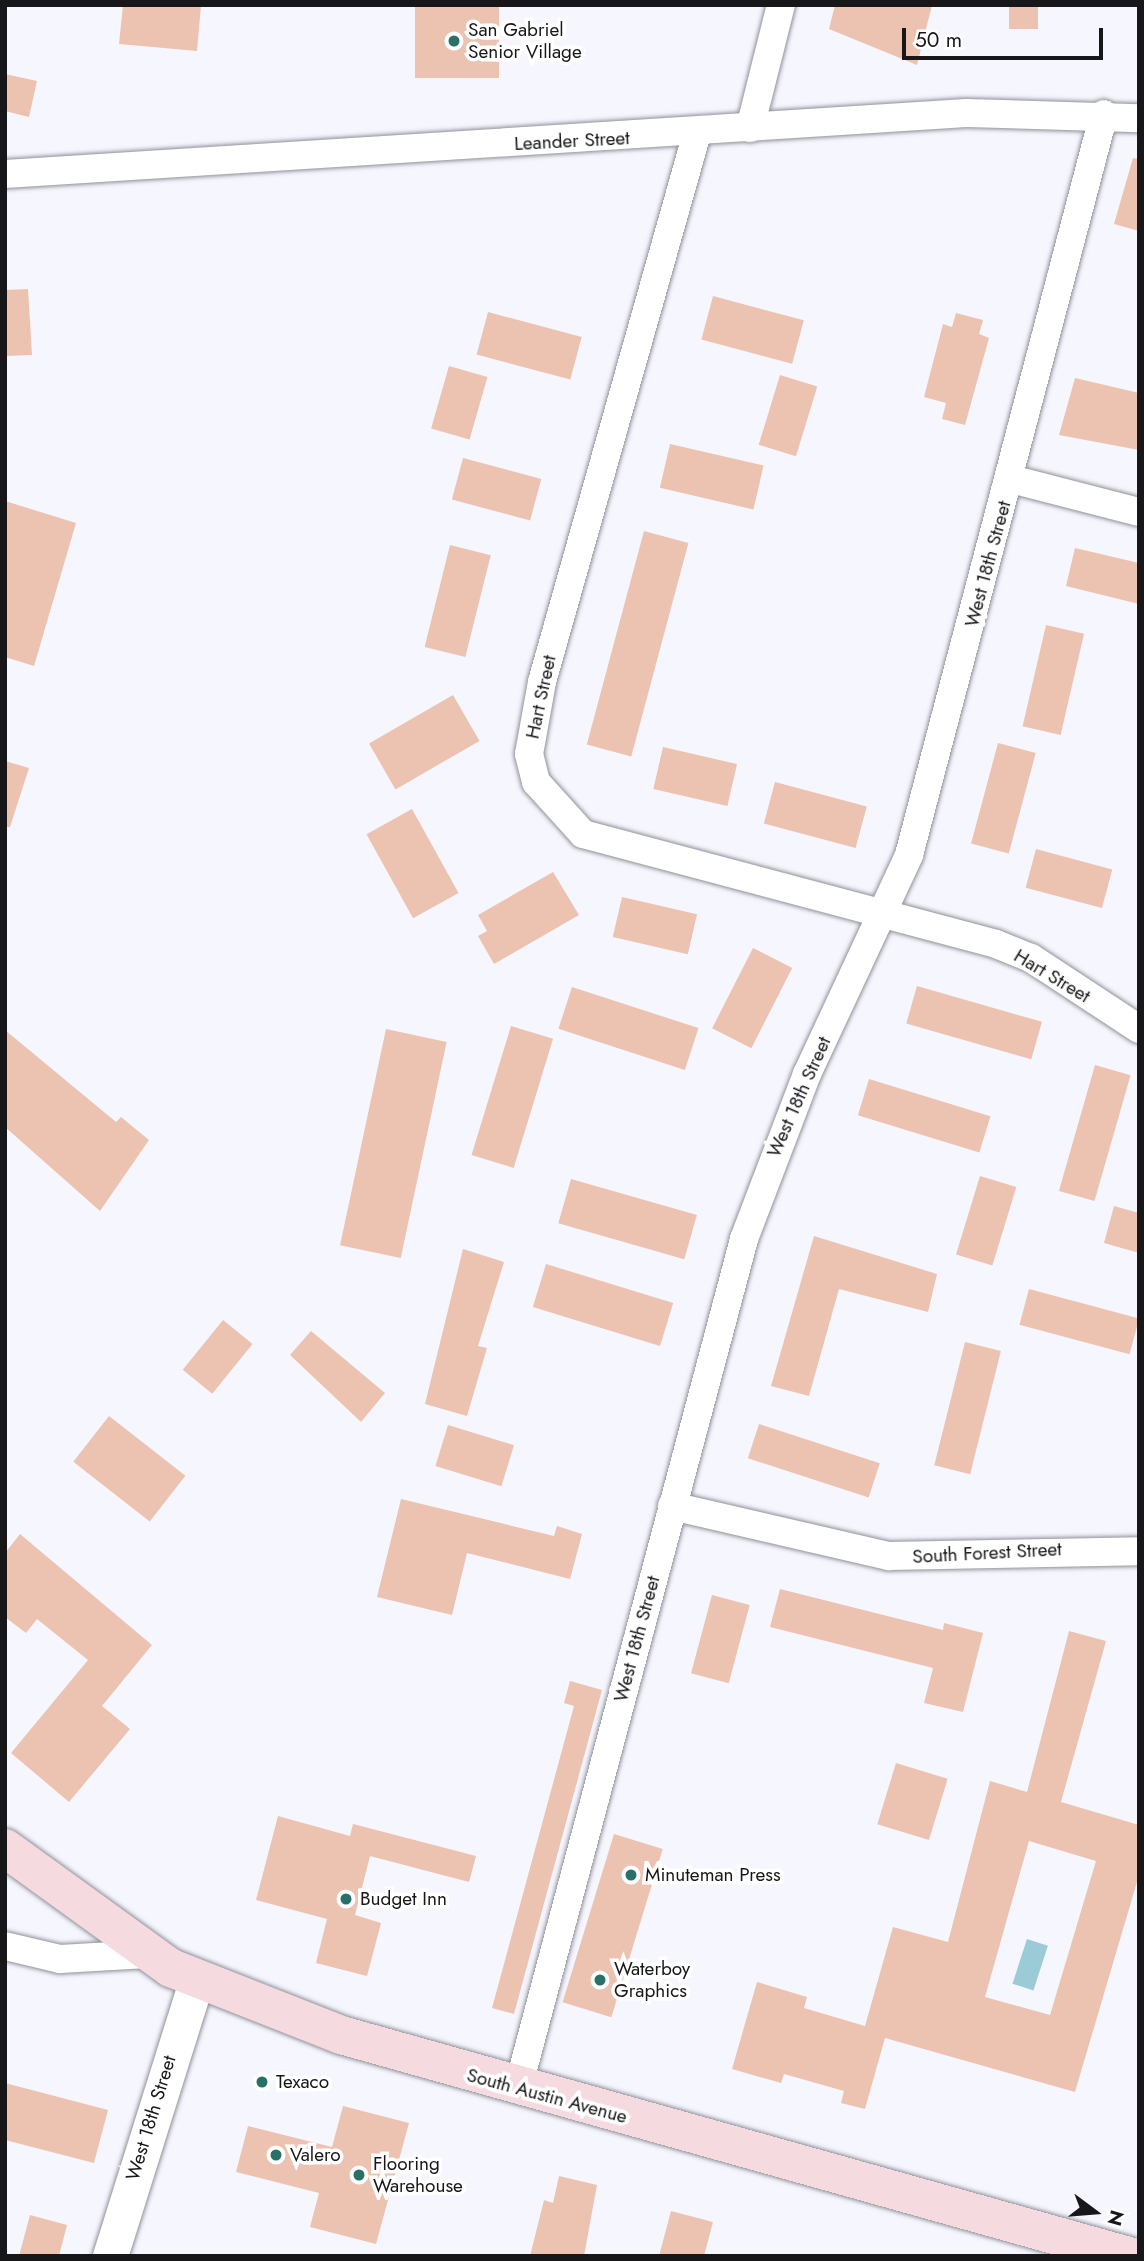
<!DOCTYPE html>
<html>
<head>
<meta charset="utf-8">
<style>
  body { margin:0 }
  #map { position:relative; width:1144px; height:2261px; overflow:hidden; background:#f6f6fe; font-family:Jost,sans-serif }
  div>[style] { position:absolute }
  .water>* { inset:0; background:#9bcbd7; transform-origin:0 0 }
  .building>* { inset:0; background:#ecc2b1; transform-origin:0 0 }
  .roads { filter:drop-shadow(0 0 2px #919199) drop-shadow(0 0 2px #919199) }
  .minor>* { height:28px; margin:-14px; padding:0 14px; transform-origin:14px; border-radius:14px; background:#fff }
  .tertiary>* { height:35px; margin:-17.5px; padding:0 17.5px; transform-origin:17.5px; border-radius:17.5px; background:#fff }
  .secondary>* { height:38px; margin:-19px; padding:0 19px; transform-origin:19px; border-radius:19px; background:#f5dae0 }
  .dots>* { width:19px; height:19px; translate:-50% -50%; box-sizing:border-box; border:4px solid #fff; border-radius:50% }
  span { translate:-50% -50%; white-space:nowrap; text-align:center; line-height:1.15; -webkit-text-stroke:7px #fff; paint-order:stroke }
  .poi-label { font-size:19px; color:#17171a }
  .left { translate:0 -50%; text-align:left }
  .street-label { font-size:19px; color:#17171a }
  .frame { position:absolute; inset:0; border:7px solid #17171a; pointer-events:none }
  .north { position:absolute; left:1060px; top:2177px; width:70px; height:70px; -webkit-text-stroke:5px #fff; paint-order:stroke; rotate:106deg; font-size:19px; font-weight:700; line-height:28px; text-align:center; color:#17171a }
  .north::after { content:''; display:block; margin:auto; width:24px; height:32px; background:#17171a; clip-path:polygon(50% 0,100% 100%,50% 72%,0 100%) }
  .scale { position:absolute; left:902px; top:28px; width:201px; height:32px; box-sizing:border-box; border:4px solid #17171a; border-top:0; padding-left:9px; font-size:21px; line-height:24px; white-space:nowrap; color:#17171a; -webkit-text-stroke:5px #fff; paint-order:stroke }
</style>
</head>
<body>
<div id="map">
  <div class="water">
    <i style="left:1027px;top:1939px;width:22px;height:47px;rotate:18deg"></i>
  </div>
  <div class="building">
    <i style="clip-path:polygon(123px 5px,201px 5px,197px 51px,119px 44px)"></i>
    <i style="left:415px;top:5px;width:84px;height:73px"></i>
    <i style="clip-path:polygon(835px 5px,932px 5px,917px 65px,829px 29px)"></i>
    <i style="left:1009px;top:5px;width:29px;height:24px"></i>
    <i style="clip-path:polygon(5px 74px,37px 81px,29px 117px,5px 111px)"></i>
    <i style="clip-path:polygon(1133px 158px,1139px 159px,1139px 231px,1114px 224px)"></i>
    <i style="clip-path:polygon(28px 289px,32px 355px,5px 356px,5px 290px)"></i>
    <i style="left:713px;top:296px;width:94px;height:45px;rotate:15deg"></i>
    <i style="left:488px;top:312px;width:97px;height:44px;rotate:15deg"></i>
    <i style="clip-path:polygon(956px 313px,983px 320px,979px 334px,989px 338px,965px 425px,942px 419px,946px 403px,924px 397px,943px 324px,952px 327px)"></i>
    <i style="left:449px;top:366px;width:40px;height:65px;rotate:16deg"></i>
    <i style="left:780px;top:375px;width:39px;height:73px;rotate:17deg"></i>
    <i style="clip-path:polygon(1075px 378px,1139px 393px,1139px 450px,1059px 435px)"></i>
    <i style="left:670px;top:444px;width:96px;height:45px;rotate:13deg"></i>
    <i style="left:463px;top:458px;width:81px;height:43px;rotate:15deg"></i>
    <i style="clip-path:polygon(5px 501px,76px 523px,34px 666px,5px 657px)"></i>
    <i style="left:644px;top:531px;width:46px;height:221px;rotate:15deg"></i>
    <i style="left:450px;top:545px;width:42px;height:105px;rotate:14deg"></i>
    <i style="clip-path:polygon(1075px 548px,1139px 563px,1139px 604px,1066px 586px)"></i>
    <i style="left:1046px;top:625px;width:39px;height:104px;rotate:13deg"></i>
    <i style="left:453px;top:695px;width:53px;height:97px;rotate:60deg"></i>
    <i style="left:998px;top:743px;width:39px;height:104px;rotate:15deg"></i>
    <i style="left:663px;top:747px;width:76px;height:43px;rotate:13deg"></i>
    <i style="clip-path:polygon(5px 761px,29px 768px,10px 827px,5px 827px)"></i>
    <i style="left:775px;top:782px;width:95px;height:43px;rotate:15deg"></i>
    <i style="left:412px;top:809px;width:96px;height:52px;rotate:61deg"></i>
    <i style="left:1036px;top:849px;width:79px;height:40px;rotate:15deg"></i>
    <i style="clip-path:polygon(553px 872px,579px 915px,494px 964px,478px 936px,487px 931px,478px 915px)"></i>
    <i style="left:622px;top:897px;width:77px;height:41px;rotate:13deg"></i>
    <i style="left:753px;top:948px;width:44px;height:90px;rotate:27deg"></i>
    <i style="left:917px;top:986px;width:130px;height:39px;rotate:16deg"></i>
    <i style="left:572px;top:987px;width:133px;height:44px;rotate:18deg"></i>
    <i style="left:511px;top:1026px;width:44px;height:135px;rotate:17deg"></i>
    <i style="left:386px;top:1029px;width:62px;height:221px;rotate:12deg"></i>
    <i style="clip-path:polygon(5px 1030px,116px 1122px,121px 1117px,149px 1140px,100px 1211px,5px 1127px)"></i>
    <i style="left:1095px;top:1065px;width:37px;height:131px;rotate:16deg"></i>
    <i style="left:869px;top:1079px;width:127px;height:38px;rotate:17deg"></i>
    <i style="left:980px;top:1176px;width:38px;height:82px;rotate:17deg"></i>
    <i style="left:571px;top:1179px;width:131px;height:46px;rotate:16deg"></i>
    <i style="clip-path:polygon(1114px 1206px,1139px 1213px,1139px 1253px,1104px 1243px)"></i>
    <i style="clip-path:polygon(814px 1236px,937px 1274px,928px 1312px,839px 1289px,809px 1396px,771px 1386px)"></i>
    <i style="clip-path:polygon(463px 1249px,504px 1262px,478px 1346px,487px 1348px,467px 1416px,425px 1404px)"></i>
    <i style="left:546px;top:1264px;width:133px;height:45px;rotate:17deg"></i>
    <i style="left:1029px;top:1289px;width:114px;height:37px;rotate:15deg"></i>
    <i style="left:223px;top:1320px;width:38px;height:64px;rotate:39deg"></i>
    <i style="clip-path:polygon(311px 1331px,385px 1393px,361px 1422px,290px 1355px)"></i>
    <i style="left:965px;top:1342px;width:37px;height:127px;rotate:14deg"></i>
    <i style="left:109px;top:1416px;width:97px;height:58px;rotate:38deg"></i>
    <i style="left:759px;top:1424px;width:127px;height:36px;rotate:18deg"></i>
    <i style="left:448px;top:1425px;width:69px;height:43px;rotate:17deg"></i>
    <i style="clip-path:polygon(401px 1499px,554px 1536px,557px 1526px,582px 1534px,570px 1579px,467px 1553px,452px 1615px,377px 1597px)"></i>
    <i style="clip-path:polygon(20px 1534px,152px 1645px,102px 1706px,130px 1729px,69px 1802px,11px 1753px,88px 1660px,37px 1619px,26px 1633px,5px 1617px,5px 1553px)"></i>
    <i style="clip-path:polygon(780px 1589px,943px 1630px,944px 1623px,983px 1633px,963px 1712px,924px 1703px,933px 1668px,770px 1627px)"></i>
    <i style="left:712px;top:1595px;width:39px;height:81px;rotate:15deg"></i>
    <i style="clip-path:polygon(evenodd,1069px 1631px,1106px 1641px,1061px 1802px,1139px 1825px,1139px 1875px,1075px 2092px,885px 2038px,865px 2109px,841px 2103px,844px 2091px,784px 2074px,781px 2083px,732px 2069px,757px 1982px,807px 1997px,804px 2008px,865px 2026px,893px 1927px,948px 1942px,990px 1781px,1027px 1792px,1069px 1631px,1029px 1841px,1096px 1861px,1050px 2015px,985px 1997px,1029px 1841px)"></i>
    <i style="clip-path:polygon(570px 1681px,602px 1690px,514px 2014px,492px 2008px,574px 1706px,564px 1703px)"></i>
    <i style="left:896px;top:1763px;width:54px;height:64px;rotate:17deg"></i>
    <i style="clip-path:polygon(278px 1816px,350px 1836px,353px 1824px,476px 1856px,469px 1882px,370px 1856px,355px 1915px,381px 1923px,367px 1976px,316px 1963px,327px 1919px,256px 1900px)"></i>
    <i style="left:614px;top:1834px;width:51px;height:176px;rotate:17deg"></i>
    <i style="clip-path:polygon(5px 2083px,108px 2110px,94px 2163px,5px 2140px)"></i>
    <i style="clip-path:polygon(343px 2106px,409px 2123px,376px 2244px,310px 2227px,319px 2193px,236px 2172px,248px 2126px,332px 2147px)"></i>
    <i style="clip-path:polygon(559px 2176px,597px 2185px,584px 2256px,530px 2256px,544px 2200px,553px 2203px)"></i>
    <i style="clip-path:polygon(671px 2211px,713px 2222px,704px 2256px,659px 2256px)"></i>
    <i style="clip-path:polygon(30px 2215px,67px 2225px,59px 2256px,19px 2256px)"></i>
  </div>
  <div class="roads">
    <div class="minor">
      <i style="left:750px;top:128px;width:127px;rotate:-75.9deg"></i>
      <i style="left:697px;top:133px;width:570px;rotate:105.77deg"></i>
      <i style="left:542px;top:682px;width:73px;rotate:100.2deg"></i>
      <i style="left:529px;top:754px;width:29px;rotate:76deg"></i>
      <i style="left:536px;top:782px;width:70px;rotate:47.9deg"></i>
      <i style="left:583px;top:834px;width:427px;rotate:14.9deg"></i>
      <i style="left:996px;top:944px;width:38px;rotate:22deg"></i>
      <i style="left:1031px;top:958px;width:129px;rotate:33.3deg"></i>
      <i style="left:5px;top:174px;width:963px;rotate:-3.63deg"></i>
      <i style="left:966px;top:113px;width:173px;rotate:1.7deg"></i>
      <i style="left:1011px;top:479px;width:132px;rotate:14.5deg"></i>
      <i style="left:672px;top:1506px;width:223px;rotate:13deg"></i>
      <i style="left:889px;top:1556px;width:250px;rotate:-1.1deg"></i>
      <i style="left:5px;top:1946px;width:57px;rotate:13.3deg"></i>
      <i style="left:60px;top:1959px;width:87px;rotate:-3.3deg"></i>
      <i style="left:518px;top:2088px;width:879px;rotate:-75.09deg"></i>
      <i style="left:744px;top:1239px;width:177px;rotate:-69.1deg"></i>
      <i style="left:807px;top:1074px;width:242px;rotate:-65deg"></i>
      <i style="left:909px;top:855px;width:766px;rotate:-75.26deg"></i>
    </div>
    <div class="tertiary">
      <i style="left:110px;top:2256px;width:288px;rotate:-72.6deg"></i>
    </div>
    <div class="secondary">
      <i style="left:5px;top:1848px;width:205px;rotate:35.9deg"></i>
      <i style="left:171px;top:1968px;width:183px;rotate:21.5deg"></i>
      <i style="left:341px;top:2035px;width:818px;rotate:15.67deg"></i>
    </div>
  </div>
  <div class="dots">
    <i style="left:454px;top:41px;background:#297066"></i>
    <i style="left:631px;top:1875px;background:#297066"></i>
    <i style="left:346px;top:1899px;background:#297066"></i>
    <i style="left:600px;top:1980px;background:#297066"></i>
    <i style="left:262px;top:2082px;background:#297066"></i>
    <i style="left:276px;top:2155px;background:#297066"></i>
    <i style="left:359px;top:2175px;background:#297066"></i>
  </div>
  <div class="poi-label">
    <span class="left" style="left:468px;top:41px">San Gabriel<br>Senior Village</span>
    <span class="left" style="left:645px;top:1875px">Minuteman Press</span>
    <span class="left" style="left:360px;top:1899px">Budget Inn</span>
    <span class="left" style="left:614px;top:1980px">Waterboy<br>Graphics</span>
    <span class="left" style="left:276px;top:2082px">Texaco</span>
    <span class="left" style="left:290px;top:2155px">Valero</span>
    <span class="left" style="left:373px;top:2175px">Flooring<br>Warehouse</span>
  </div>
  <div class="street-label">
    <span style="left:572px;top:141px;rotate:-3deg">Leander Street</span>
    <span style="left:988px;top:564px;rotate:-75deg">West 18th Street</span>
    <span style="left:541px;top:697px;rotate:-78deg">Hart Street</span>
    <span style="left:1052px;top:976px;rotate:31deg">Hart Street</span>
    <span style="left:799px;top:1097px;rotate:-66deg">West 18th Street</span>
    <span style="left:987px;top:1553px;rotate:-3deg">South Forest Street</span>
    <span style="left:637px;top:1639px;rotate:-75deg">West 18th Street</span>
    <span style="left:547px;top:2096px;rotate:15deg">South Austin Avenue</span>
    <span style="left:151px;top:2118px;rotate:-73deg">West 18th Street</span>
  </div>
  <div class="frame"></div>
  <div class="north">N</div>
  <div class="scale">50 m</div>
</div>
</body>
</html>
